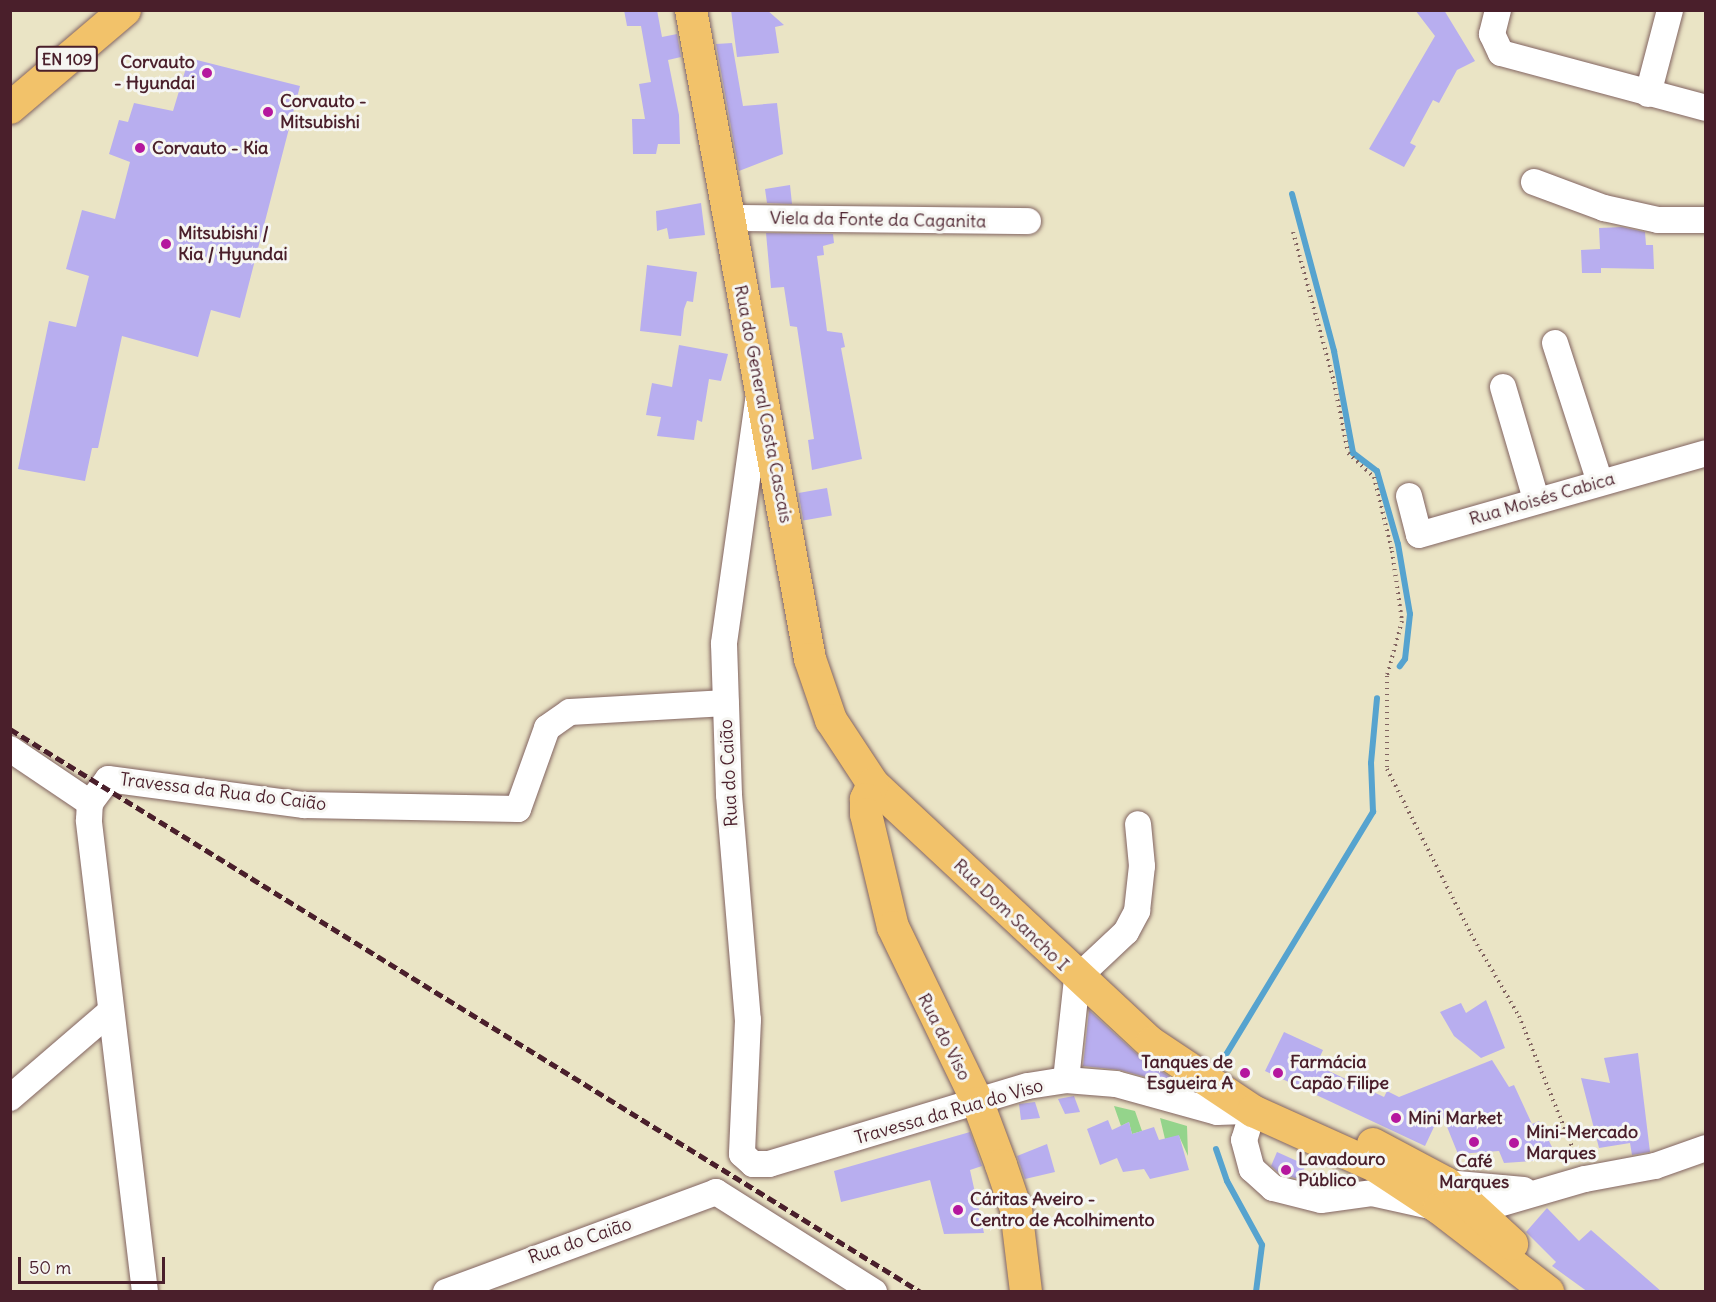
<!DOCTYPE html>
<html>
<head>
<meta charset="utf-8">
<style>
  body { margin:0 }
  #map { position:relative; width:1716px; height:1302px; overflow:hidden; background:#eae4c5; font-family:Delius,sans-serif }
  div>[style] { position:absolute }
  .green>* { inset:0; background:#94d48b }
  .stream>* { height:6px; margin:-3px; padding:0 3px; transform-origin:3px; border-radius:3px; background:#56a3cf }
  .building>* { inset:0; background:#b8aeef; transform-origin:0 0 }
  .path>* { height:4px; margin-top:-2px; transform-origin:0; background:repeating-linear-gradient(90deg,#826461 0 1.5px,transparent 0 6px) }
  .roads { filter:drop-shadow(0 0 2px #826461) drop-shadow(0 0 2px #826461) }
  .minor>* { height:26px; margin:-13px; padding:0 13px; transform-origin:13px; border-radius:13px; background:#fff }
  .major>* { height:32px; margin:-16px; padding:0 16px; transform-origin:16px; border-radius:16px; background:#f2c26a }
  .rail>* { height:4.5px; margin-top:-2.25px; transform-origin:0; background:repeating-linear-gradient(90deg,#4a1f2b 0 9px,transparent 0 13.5px) }
  .dots>* { width:16px; height:16px; translate:-50% -50%; box-sizing:border-box; border:3px solid #f6f6f2; border-radius:50% }
  span { translate:-50% -50%; white-space:nowrap; text-align:center; line-height:1.15; -webkit-text-stroke:6px #f6f6f2; paint-order:stroke }
  .shield-label span { padding:2px 4px; background:#f6f6f2; border:2px solid; border-radius:4px; -webkit-text-stroke-width:0 }
  .shield-label { font-size:16px; color:#4a1f2b; font-weight:700 }
  .poi-label { font-size:18px; color:#4a1f2b; font-weight:700 }
  .right { translate:-100% -50%; text-align:right }
  .left { translate:0 -50%; text-align:left }
  .street-label { font-size:18px; color:#4a1f2b }
  .frame { position:absolute; inset:0; border:12px solid #4a1f2b; pointer-events:none }
  .scale { position:absolute; left:18px; top:1257px; width:147px; height:27px; box-sizing:border-box; border:3px solid #4a1f2b; border-top:0; padding-left:8px; font-size:18px; line-height:21px; white-space:nowrap; color:#4a1f2b; -webkit-text-stroke:4px #f6f6f2; paint-order:stroke }
</style>
</head>
<body>
<div id="map">
  <div class="green">
    <i style="clip-path:polygon(1114px 1106px,1135px 1111px,1142px 1131px,1132px 1134px,1129px 1122px,1121px 1126px)"></i>
    <i style="clip-path:polygon(1160px 1118px,1187px 1126px,1188px 1156px,1179px 1136px,1165px 1139px)"></i>
  </div>
  <div class="stream">
    <i style="left:1292px;top:194px;width:163px;rotate:75deg"></i>
    <i style="left:1334px;top:351px;width:104px;rotate:79.4deg"></i>
    <i style="left:1353px;top:453px;width:30px;rotate:37deg"></i>
    <i style="left:1377px;top:471px;width:76px;rotate:74deg"></i>
    <i style="left:1398px;top:544px;width:71px;rotate:80.3deg"></i>
    <i style="left:1410px;top:614px;width:45px;rotate:96.3deg"></i>
    <i style="left:1405px;top:659px;width:9px;rotate:126deg"></i>
    <i style="left:1224px;top:1058px;width:288px;rotate:-58.8deg"></i>
    <i style="left:1373px;top:812px;width:49px;rotate:-92.3deg"></i>
    <i style="left:1371px;top:763px;width:65px;rotate:-84.7deg"></i>
    <i style="left:1216px;top:1149px;width:34px;rotate:71deg"></i>
    <i style="left:1227px;top:1181px;width:73px;rotate:61.3deg"></i>
    <i style="left:1262px;top:1245px;width:47px;rotate:97.3deg"></i>
  </div>
  <div class="building">
    <i style="clip-path:polygon(624px 10px,657px 10px,662px 37px,677px 34px,681px 57px,668px 60px,679px 115px,680px 144px,658px 144px,656px 154px,633px 154px,632px 119px,645px 119px,639px 84px,651px 82px,641px 26px,627px 26px)"></i>
    <i style="clip-path:polygon(731px 10px,767px 10px,784px 25px,775px 27px,779px 53px,737px 57px)"></i>
    <i style="clip-path:polygon(1415px 10px,1444px 10px,1475px 61px,1457px 70px,1439px 103px,1433px 100px,1410px 143px,1416px 146px,1404px 167px,1369px 149px,1435px 36px)"></i>
    <i style="clip-path:polygon(732px 43px,743px 106px,777px 103px,783px 154px,739px 171px,716px 44px)"></i>
    <i style="clip-path:polygon(189px 58px,300px 86px,240px 318px,211px 310px,198px 357px,122px 336px,98px 448px,92px 448px,85px 481px,18px 469px,49px 321px,76px 327px,89px 276px,66px 269px,82px 210px,115px 219px,130px 162px,109px 154px,119px 120px,128px 122px,134px 103px,173px 111px)"></i>
    <i style="clip-path:polygon(790px 185px,792px 204px,767px 203px,765px 189px)"></i>
    <i style="clip-path:polygon(701px 203px,705px 235px,669px 239px,667px 228px,657px 231px,656px 211px)"></i>
    <i style="clip-path:polygon(1622px 227px,1645px 232px,1646px 245px,1653px 245px,1654px 269px,1601px 268px,1601px 273px,1582px 273px,1581px 250px,1600px 249px,1599px 228px)"></i>
    <i style="clip-path:polygon(766px 233px,833px 234px,834px 243px,823px 246px,824px 255px,817px 256px,827px 331px,842px 333px,845px 347px,841px 348px,862px 459px,812px 470px,808px 440px,814px 439px,797px 327px,790px 326px,784px 287px,771px 288px)"></i>
    <i style="clip-path:polygon(647px 265px,697px 272px,693px 302px,687px 301px,684px 309px,681px 336px,640px 331px)"></i>
    <i style="clip-path:polygon(679px 345px,728px 354px,721px 381px,709px 379px,702px 422px,697px 420px,694px 440px,657px 436px,661px 417px,646px 415px,652px 383px,672px 387px)"></i>
    <i style="left:827px;top:488px;width:28px;height:29px;rotate:80deg"></i>
    <i style="clip-path:polygon(1486px 1000px,1505px 1048px,1481px 1058px,1454px 1036px,1440px 1012px,1461px 1003px,1466px 1013px)"></i>
    <i style="clip-path:polygon(1089px 1010px,1139px 1056px,1186px 1088px,1120px 1070px,1083px 1066px)"></i>
    <i style="clip-path:polygon(1284px 1032px,1323px 1050px,1316px 1065px,1384px 1097px,1387px 1091px,1399px 1097px,1492px 1060px,1509px 1087px,1514px 1085px,1532px 1124px,1539px 1121px,1553px 1149px,1533px 1161px,1504px 1163px,1499px 1151px,1458px 1154px,1441px 1112px,1425px 1146px,1265px 1071px)"></i>
    <i style="clip-path:polygon(1638px 1053px,1650px 1152px,1632px 1155px,1630px 1143px,1599px 1148px,1581px 1078px,1610px 1083px,1604px 1058px)"></i>
    <i style="clip-path:polygon(1074px 1096px,1080px 1112px,1065px 1114px,1058px 1099px)"></i>
    <i style="clip-path:polygon(1035px 1102px,1040px 1118px,1021px 1120px,1019px 1104px)"></i>
    <i style="clip-path:polygon(1108px 1120px,1112px 1130px,1129px 1122px,1132px 1134px,1154px 1127px,1159px 1140px,1179px 1135px,1189px 1170px,1150px 1179px,1144px 1169px,1123px 1172px,1117px 1158px,1100px 1165px,1087px 1129px)"></i>
    <i style="clip-path:polygon(970px 1132px,982px 1166px,970px 1170px,984px 1233px,944px 1234px,930px 1180px,841px 1202px,834px 1171px)"></i>
    <i style="clip-path:polygon(1047px 1144px,1055px 1172px,1025px 1179px,1017px 1156px)"></i>
    <i style="clip-path:polygon(1277px 1152px,1306px 1165px,1299px 1179px,1280px 1174px,1271px 1166px)"></i>
    <i style="clip-path:polygon(1547px 1208px,1579px 1241px,1591px 1230px,1662px 1292px,1588px 1292px,1552px 1266px,1556px 1262px,1526px 1232px)"></i>
  </div>
  <div class="path">
    <i style="left:1293px;top:232px;width:156px;rotate:74.7deg"></i>
    <i style="left:1334px;top:382px;width:72px;rotate:78.8deg"></i>
    <i style="left:1348px;top:453px;width:35px;rotate:43deg"></i>
    <i style="left:1374px;top:477px;width:76px;rotate:76.3deg"></i>
    <i style="left:1392px;top:551px;width:71px;rotate:81.9deg"></i>
    <i style="left:1402px;top:621px;width:57px;rotate:105.3deg"></i>
    <i style="left:1387px;top:676px;width:93px;rotate:90deg"></i>
    <i style="left:1387px;top:769px;width:185px;rotate:63deg"></i>
    <i style="left:1471px;top:934px;width:95px;rotate:59.7deg"></i>
    <i style="left:1519px;top:1016px;width:157px;rotate:67.9deg"></i>
  </div>
  <div class="roads">
    <div class="minor">
      <i style="left:1498px;top:10px;width:25px;rotate:104deg"></i>
      <i style="left:1492px;top:34px;width:21px;rotate:65deg"></i>
      <i style="left:1501px;top:53px;width:212px;rotate:15deg"></i>
      <i style="left:1648px;top:94px;width:87px;rotate:-75.3deg"></i>
      <i style="left:1534px;top:182px;width:75px;rotate:20.4deg"></i>
      <i style="left:1604px;top:208px;width:55px;rotate:12.5deg"></i>
      <i style="left:1658px;top:220px;width:48px"></i>
      <i style="left:729px;top:218px;width:299px;rotate:0.6deg"></i>
      <i style="left:1555px;top:343px;width:146px;rotate:72.1deg"></i>
      <i style="left:1503px;top:387px;width:117px;rotate:73.6deg"></i>
      <i style="left:758px;top:401px;width:245px;rotate:98deg"></i>
      <i style="left:724px;top:644px;width:151px;rotate:88.1deg"></i>
      <i style="left:729px;top:795px;width:226px;rotate:85.2deg"></i>
      <i style="left:748px;top:1020px;width:134px;rotate:92.6deg"></i>
      <i style="left:742px;top:1154px;width:15px;rotate:42deg"></i>
      <i style="left:753px;top:1164px;width:16px"></i>
      <i style="left:769px;top:1164px;width:270px;rotate:-16.8deg"></i>
      <i style="left:1028px;top:1086px;width:38px;rotate:-9deg"></i>
      <i style="left:1066px;top:1080px;width:50px;rotate:4.6deg"></i>
      <i style="left:1116px;top:1084px;width:105px;rotate:15.5deg"></i>
      <i style="left:1217px;top:1112px;width:36px;rotate:-2deg"></i>
      <i style="left:1253px;top:1111px;width:30px;rotate:107deg"></i>
      <i style="left:1244px;top:1140px;width:30px;rotate:75deg"></i>
      <i style="left:1252px;top:1169px;width:28px;rotate:42deg"></i>
      <i style="left:1273px;top:1188px;width:49px;rotate:14deg"></i>
      <i style="left:1321px;top:1200px;width:51px;rotate:-7.8deg"></i>
      <i style="left:1372px;top:1193px;width:59px;rotate:12.6deg"></i>
      <i style="left:1409px;top:496px;width:40px;rotate:75.6deg"></i>
      <i style="left:1419px;top:535px;width:298px;rotate:-15.9deg"></i>
      <i style="left:10px;top:749px;width:97px;rotate:34deg"></i>
      <i style="left:1066px;top:1080px;width:103px;rotate:-83.8deg"></i>
      <i style="left:1077px;top:978px;width:67px;rotate:-43.2deg"></i>
      <i style="left:1126px;top:932px;width:24px;rotate:-62deg"></i>
      <i style="left:1137px;top:911px;width:45px;rotate:-83.7deg"></i>
      <i style="left:1142px;top:866px;width:42px;rotate:-95.4deg"></i>
      <i style="left:10px;top:1098px;width:132px;rotate:-40.7deg"></i>
      <i style="left:1446px;top:1183px;width:78px;rotate:5.1deg"></i>
      <i style="left:1478px;top:1210px;width:111px;rotate:-16.2deg"></i>
      <i style="left:1585px;top:1179px;width:71px;rotate:-10.5deg"></i>
      <i style="left:1655px;top:1166px;width:54px;rotate:-19.4deg"></i>
      <i style="left:145px;top:1292px;width:475px;rotate:-96.8deg"></i>
      <i style="left:89px;top:820px;width:17px;rotate:-87deg"></i>
      <i style="left:90px;top:803px;width:30px;rotate:-53deg"></i>
      <i style="left:108px;top:779px;width:198px;rotate:7.6deg"></i>
      <i style="left:304px;top:805px;width:214px;rotate:1.1deg"></i>
      <i style="left:518px;top:809px;width:86px;rotate:-70.3deg"></i>
      <i style="left:547px;top:728px;width:28px;rotate:-35deg"></i>
      <i style="left:570px;top:712px;width:156px;rotate:-3.3deg"></i>
      <i style="left:446px;top:1292px;width:288px;rotate:-20.3deg"></i>
      <i style="left:716px;top:1192px;width:187px;rotate:32.3deg"></i>
    </div>
    <div class="major">
      <i style="left:691px;top:10px;width:660px;rotate:79.61deg"></i>
      <i style="left:810px;top:659px;width:65px;rotate:71deg"></i>
      <i style="left:831px;top:720px;width:77px;rotate:56.7deg"></i>
      <i style="left:873px;top:784px;width:380px;rotate:43deg"></i>
      <i style="left:1151px;top:1043px;width:123px;rotate:33.7deg"></i>
      <i style="left:1253px;top:1111px;width:134px;rotate:24.3deg"></i>
      <i style="left:1375px;top:1166px;width:77px;rotate:33.3deg"></i>
      <i style="left:1439px;top:1208px;width:138px;rotate:37.6deg"></i>
      <i style="left:10px;top:108px;width:151px;rotate:-40.4deg"></i>
      <i style="left:873px;top:784px;width:17px;rotate:115deg"></i>
      <i style="left:866px;top:799px;width:15px;rotate:90deg"></i>
      <i style="left:866px;top:814px;width:116px;rotate:76.6deg"></i>
      <i style="left:893px;top:927px;width:195px;rotate:64.2deg"></i>
      <i style="left:978px;top:1103px;width:66px;rotate:69.6deg"></i>
      <i style="left:1001px;top:1165px;width:46px;rotate:71.2deg"></i>
      <i style="left:1016px;top:1209px;width:84px;rotate:83.1deg"></i>
      <i style="left:1373px;top:1144px;width:83px;rotate:28.1deg"></i>
      <i style="left:1446px;top:1183px;width:90px;rotate:42.7deg"></i>
    </div>
  </div>
  <div class="rail">
    <i style="left:10px;top:729px;width:1071px;rotate:31.72deg"></i>
  </div>
  <div class="dots">
    <i style="left:207px;top:73px;background:#b5179e"></i>
    <i style="left:268px;top:112px;background:#b5179e"></i>
    <i style="left:140px;top:148px;background:#b5179e"></i>
    <i style="left:166px;top:244px;background:#b5179e"></i>
    <i style="left:1245px;top:1073px;background:#b5179e"></i>
    <i style="left:1278px;top:1073px;background:#b5179e"></i>
    <i style="left:1396px;top:1118px;background:#b5179e"></i>
    <i style="left:1474px;top:1142px;background:#b5179e"></i>
    <i style="left:1514px;top:1143px;background:#b5179e"></i>
    <i style="left:1286px;top:1170px;background:#b5179e"></i>
    <i style="left:958px;top:1210px;background:#b5179e"></i>
  </div>
  <div class="shield-label">
    <span style="left:67px;top:59px">EN 109</span>
  </div>
  <div class="poi-label">
    <span class="right" style="left:195px;top:73px">Corvauto<br>- Hyundai</span>
    <span class="left" style="left:280px;top:112px">Corvauto -<br>Mitsubishi</span>
    <span class="left" style="left:152px;top:148px">Corvauto - Kia</span>
    <span class="left" style="left:178px;top:244px">Mitsubishi /<br>Kia / Hyundai</span>
    <span class="right" style="left:1233px;top:1073px">Tanques de<br>Esgueira A</span>
    <span class="left" style="left:1290px;top:1073px">Farmácia<br>Capão Filipe</span>
    <span class="left" style="left:1408px;top:1118px">Mini Market</span>
    <span class="left" style="left:1526px;top:1143px">Mini-Mercado<br>Marques</span>
    <span class="left" style="left:1298px;top:1170px">Lavadouro<br>Público</span>
    <span style="left:1474px;top:1172px">Café<br>Marques</span>
    <span class="left" style="left:970px;top:1210px">Cáritas Aveiro -<br>Centro de Acolhimento</span>
  </div>
  <div class="street-label">
    <span style="left:878px;top:220px;rotate:1deg">Viela da Fonte da Caganita</span>
    <span style="left:763px;top:404px;rotate:79deg">Rua do General Costa Cascais</span>
    <span style="left:1542px;top:499px;rotate:-16deg">Rua Moisés Cabica</span>
    <span style="left:729px;top:773px;rotate:-93deg">Rua do Caião</span>
    <span style="left:223px;top:792px;rotate:7deg">Travessa da Rua do Caião</span>
    <span style="left:1011px;top:915px;rotate:44deg">Rua Dom Sancho I</span>
    <span style="left:944px;top:1037px;rotate:63deg">Rua do Viso</span>
    <span style="left:949px;top:1112px;rotate:-16deg">Travessa da Rua do Viso</span>
    <span style="left:580px;top:1241px;rotate:-19deg">Rua do Caião</span>
  </div>
  <div class="frame"></div>
  <div class="scale">50 m</div>
</div>
</body>
</html>
